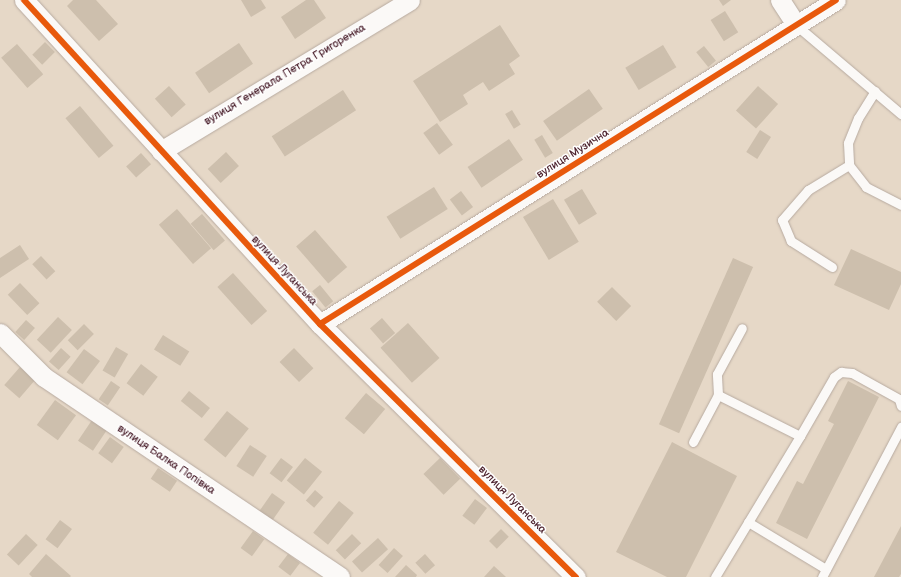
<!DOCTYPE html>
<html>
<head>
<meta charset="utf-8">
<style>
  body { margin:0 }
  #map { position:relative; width:901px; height:577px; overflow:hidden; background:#e6d8c7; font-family:"Balsamiq Sans",sans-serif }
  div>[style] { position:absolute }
  .building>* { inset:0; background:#cdbfad; transform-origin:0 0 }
  .roads { filter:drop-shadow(0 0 1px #b7aaa0) drop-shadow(0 0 1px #b7aaa0) }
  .lane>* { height:9px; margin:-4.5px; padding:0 4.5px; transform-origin:4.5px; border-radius:4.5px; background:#fbf9f7 }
  .street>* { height:19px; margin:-9.5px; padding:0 9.5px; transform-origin:9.5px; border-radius:9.5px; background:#fbf9f7 }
  .cycleway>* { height:6px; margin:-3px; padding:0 3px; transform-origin:3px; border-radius:3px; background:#e8590c }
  span { translate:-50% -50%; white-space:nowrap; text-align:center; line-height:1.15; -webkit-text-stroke:3px #fff; paint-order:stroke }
  .street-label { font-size:11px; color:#4a1f2b }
</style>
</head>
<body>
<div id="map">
  <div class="building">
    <i style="clip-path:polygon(73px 0,96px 0,118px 24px,99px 41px,67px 6px)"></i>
    <i style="clip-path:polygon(241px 0,261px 0,266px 8px,251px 17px)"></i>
    <i style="clip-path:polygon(306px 0,314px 0,326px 18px,295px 39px,281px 17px)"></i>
    <i style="clip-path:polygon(719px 0,731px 0,723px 6px)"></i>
    <i style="left:725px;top:11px;width:25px;height:17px;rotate:58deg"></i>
    <i style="clip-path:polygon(500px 25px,520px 56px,509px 64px,515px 74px,489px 91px,483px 82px,463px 95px,468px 104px,440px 122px,413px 81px)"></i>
    <i style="left:45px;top:42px;width:14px;height:18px;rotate:45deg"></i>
    <i style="left:239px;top:43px;width:25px;height:53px;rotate:56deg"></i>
    <i style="left:17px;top:44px;width:40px;height:21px;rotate:49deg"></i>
    <i style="left:663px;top:45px;width:26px;height:44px;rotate:59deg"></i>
    <i style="left:704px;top:46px;width:19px;height:10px;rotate:51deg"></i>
    <i style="left:169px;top:86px;width:25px;height:19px;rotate:48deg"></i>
    <i style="left:758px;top:86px;width:27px;height:33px;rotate:42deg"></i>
    <i style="left:589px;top:89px;width:24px;height:56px;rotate:55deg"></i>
    <i style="left:343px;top:90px;width:24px;height:85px;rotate:57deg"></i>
    <i style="left:80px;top:106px;width:52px;height:19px;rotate:50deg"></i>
    <i style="left:512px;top:110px;width:17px;height:8px;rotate:59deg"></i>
    <i style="left:437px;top:123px;width:27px;height:17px;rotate:54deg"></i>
    <i style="left:760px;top:130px;width:13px;height:26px;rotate:32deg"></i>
    <i style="left:542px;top:135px;width:21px;height:9px;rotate:59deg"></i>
    <i style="left:509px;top:139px;width:25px;height:50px;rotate:56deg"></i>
    <i style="left:226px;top:152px;width:19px;height:25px;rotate:47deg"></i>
    <i style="left:141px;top:153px;width:15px;height:20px;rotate:48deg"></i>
    <i style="left:434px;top:187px;width:26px;height:56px;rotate:58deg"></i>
    <i style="left:582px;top:189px;width:29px;height:21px;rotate:59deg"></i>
    <i style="left:461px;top:191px;width:20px;height:14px;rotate:53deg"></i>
    <i style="left:553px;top:199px;width:50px;height:35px;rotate:59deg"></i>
    <i style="left:177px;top:209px;width:52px;height:24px;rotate:49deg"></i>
    <i style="left:202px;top:214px;width:35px;height:15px;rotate:49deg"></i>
    <i style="left:315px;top:230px;width:49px;height:25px;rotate:49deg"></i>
    <i style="clip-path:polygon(20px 245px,29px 259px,0 278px,0 258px)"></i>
    <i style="clip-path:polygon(851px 249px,901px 272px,901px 284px,889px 310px,834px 285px)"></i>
    <i style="left:41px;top:256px;width:21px;height:12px;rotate:47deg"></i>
    <i style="left:733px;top:258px;width:22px;height:182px;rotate:24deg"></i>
    <i style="left:233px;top:273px;width:51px;height:21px;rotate:48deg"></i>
    <i style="left:20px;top:283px;width:28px;height:17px;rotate:46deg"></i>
    <i style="left:320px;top:285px;width:21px;height:10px;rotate:51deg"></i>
    <i style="left:612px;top:287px;width:27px;height:21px;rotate:45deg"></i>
    <i style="left:58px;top:317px;width:19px;height:31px;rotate:43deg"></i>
    <i style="left:382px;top:318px;width:20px;height:16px;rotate:49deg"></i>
    <i style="left:26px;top:320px;width:12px;height:16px;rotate:42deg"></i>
    <i style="left:408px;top:323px;width:47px;height:37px;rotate:48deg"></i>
    <i style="left:84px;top:324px;width:14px;height:23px;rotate:45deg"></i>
    <i style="left:163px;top:335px;width:31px;height:17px;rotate:32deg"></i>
    <i style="left:116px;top:347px;width:14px;height:27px;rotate:30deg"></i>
    <i style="left:61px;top:348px;width:13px;height:18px;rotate:42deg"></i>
    <i style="left:294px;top:348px;width:28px;height:20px;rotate:46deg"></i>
    <i style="left:84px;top:349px;width:20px;height:29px;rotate:37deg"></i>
    <i style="left:141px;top:364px;width:21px;height:24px;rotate:37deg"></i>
    <i style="left:20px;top:367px;width:20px;height:24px;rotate:41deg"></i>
    <i style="left:111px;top:381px;width:11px;height:22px;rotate:34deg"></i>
    <i style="clip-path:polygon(848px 381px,879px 397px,807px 539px,776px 523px,797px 481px,803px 484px,834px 424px,828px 421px)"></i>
    <i style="left:189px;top:391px;width:27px;height:13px;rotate:39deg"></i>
    <i style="left:366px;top:393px;width:25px;height:33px;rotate:40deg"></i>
    <i style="left:55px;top:400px;width:26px;height:31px;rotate:36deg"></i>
    <i style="left:227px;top:411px;width:28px;height:37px;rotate:39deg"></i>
    <i style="left:92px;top:420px;width:18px;height:25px;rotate:34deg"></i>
    <i style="left:110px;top:437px;width:17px;height:20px;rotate:36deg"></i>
    <i style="clip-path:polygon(672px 442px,737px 476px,686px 577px,667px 577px,616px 552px)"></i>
    <i style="left:250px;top:445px;width:20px;height:25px;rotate:33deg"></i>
    <i style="left:281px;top:458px;width:15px;height:19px;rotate:37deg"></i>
    <i style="left:305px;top:458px;width:22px;height:29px;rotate:39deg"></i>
    <i style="left:440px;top:458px;width:29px;height:23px;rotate:46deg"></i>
    <i style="left:158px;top:468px;width:23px;height:13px;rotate:34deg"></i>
    <i style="left:315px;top:490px;width:11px;height:14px;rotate:41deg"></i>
    <i style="left:272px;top:493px;width:16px;height:22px;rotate:35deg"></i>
    <i style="left:475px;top:499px;width:15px;height:21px;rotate:37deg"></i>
    <i style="left:339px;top:501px;width:19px;height:41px;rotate:39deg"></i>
    <i style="left:60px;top:520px;width:15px;height:24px;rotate:37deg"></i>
    <i style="clip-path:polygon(901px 526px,901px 574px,899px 577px,874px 577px)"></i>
    <i style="left:501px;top:529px;width:11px;height:17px;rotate:45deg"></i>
    <i style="left:253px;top:531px;width:14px;height:21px;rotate:36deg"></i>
    <i style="left:26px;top:534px;width:16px;height:28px;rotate:43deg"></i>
    <i style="left:352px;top:534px;width:13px;height:23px;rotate:45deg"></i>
    <i style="left:378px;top:538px;width:15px;height:35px;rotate:48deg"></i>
    <i style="left:394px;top:548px;width:12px;height:23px;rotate:42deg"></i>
    <i style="clip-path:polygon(46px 554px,71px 576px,70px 577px,32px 577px,29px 574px)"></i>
    <i style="left:288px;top:554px;width:15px;height:16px;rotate:37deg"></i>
    <i style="left:425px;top:554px;width:15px;height:13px;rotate:48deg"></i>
    <i style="clip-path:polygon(406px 565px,417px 575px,416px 577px,395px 577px)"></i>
    <i style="clip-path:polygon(494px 566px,506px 577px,484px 577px)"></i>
  </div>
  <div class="roads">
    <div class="lane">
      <i style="left:796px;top:25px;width:138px;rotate:40.3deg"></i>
      <i style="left:875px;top:91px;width:32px;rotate:122deg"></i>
      <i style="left:858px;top:118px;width:27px;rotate:112deg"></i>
      <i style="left:848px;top:143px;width:22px;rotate:87deg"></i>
      <i style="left:849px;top:165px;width:28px;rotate:52deg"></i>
      <i style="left:866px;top:187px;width:39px;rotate:27deg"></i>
      <i style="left:832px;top:267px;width:49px;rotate:-147.6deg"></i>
      <i style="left:791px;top:241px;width:23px;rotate:-113deg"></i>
      <i style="left:782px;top:220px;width:40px;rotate:-49deg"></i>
      <i style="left:808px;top:190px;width:48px;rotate:-31.4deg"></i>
      <i style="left:800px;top:436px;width:68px;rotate:-60deg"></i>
      <i style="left:834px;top:377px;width:9px;rotate:-36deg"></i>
      <i style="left:841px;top:372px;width:11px;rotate:5deg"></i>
      <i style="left:852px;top:373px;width:54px;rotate:29deg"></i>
      <i style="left:899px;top:399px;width:7px;rotate:74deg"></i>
      <i style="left:693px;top:442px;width:53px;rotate:-62deg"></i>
      <i style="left:748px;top:522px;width:91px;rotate:31.1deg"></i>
      <i style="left:715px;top:577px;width:165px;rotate:-58.9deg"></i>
      <i style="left:800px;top:436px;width:92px;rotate:-153.4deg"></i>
      <i style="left:718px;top:395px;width:21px;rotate:-93deg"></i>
      <i style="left:717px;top:374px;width:52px;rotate:-61.5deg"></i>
      <i style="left:822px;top:577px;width:170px;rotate:-62.2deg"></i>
    </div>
    <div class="street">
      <i style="left:24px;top:0;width:439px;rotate:47.6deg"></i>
      <i style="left:320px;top:324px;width:360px;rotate:44.7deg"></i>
      <i style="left:780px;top:0;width:30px;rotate:57deg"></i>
      <i style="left:161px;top:151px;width:291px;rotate:-31.2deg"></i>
      <i style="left:320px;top:324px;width:609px;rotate:-32.12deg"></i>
      <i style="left:0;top:333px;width:62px;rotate:45deg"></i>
      <i style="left:44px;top:377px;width:357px;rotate:34deg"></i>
    </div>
  </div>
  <div class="cycleway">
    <i style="left:24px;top:0;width:439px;rotate:47.6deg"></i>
    <i style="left:320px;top:324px;width:360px;rotate:44.7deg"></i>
    <i style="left:320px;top:324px;width:609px;rotate:-32.12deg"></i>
  </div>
  <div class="street-label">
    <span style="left:285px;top:75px;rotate:-31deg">вулиця Генерала Петра Григоренка</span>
    <span style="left:573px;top:154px;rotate:-32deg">вулиця Музична</span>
    <span style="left:284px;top:271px;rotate:47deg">вулиця Луганська</span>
    <span style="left:166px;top:460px;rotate:34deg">вулиця Балка Попівка</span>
    <span style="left:512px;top:500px;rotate:45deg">вулиця Луганська</span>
  </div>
</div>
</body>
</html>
